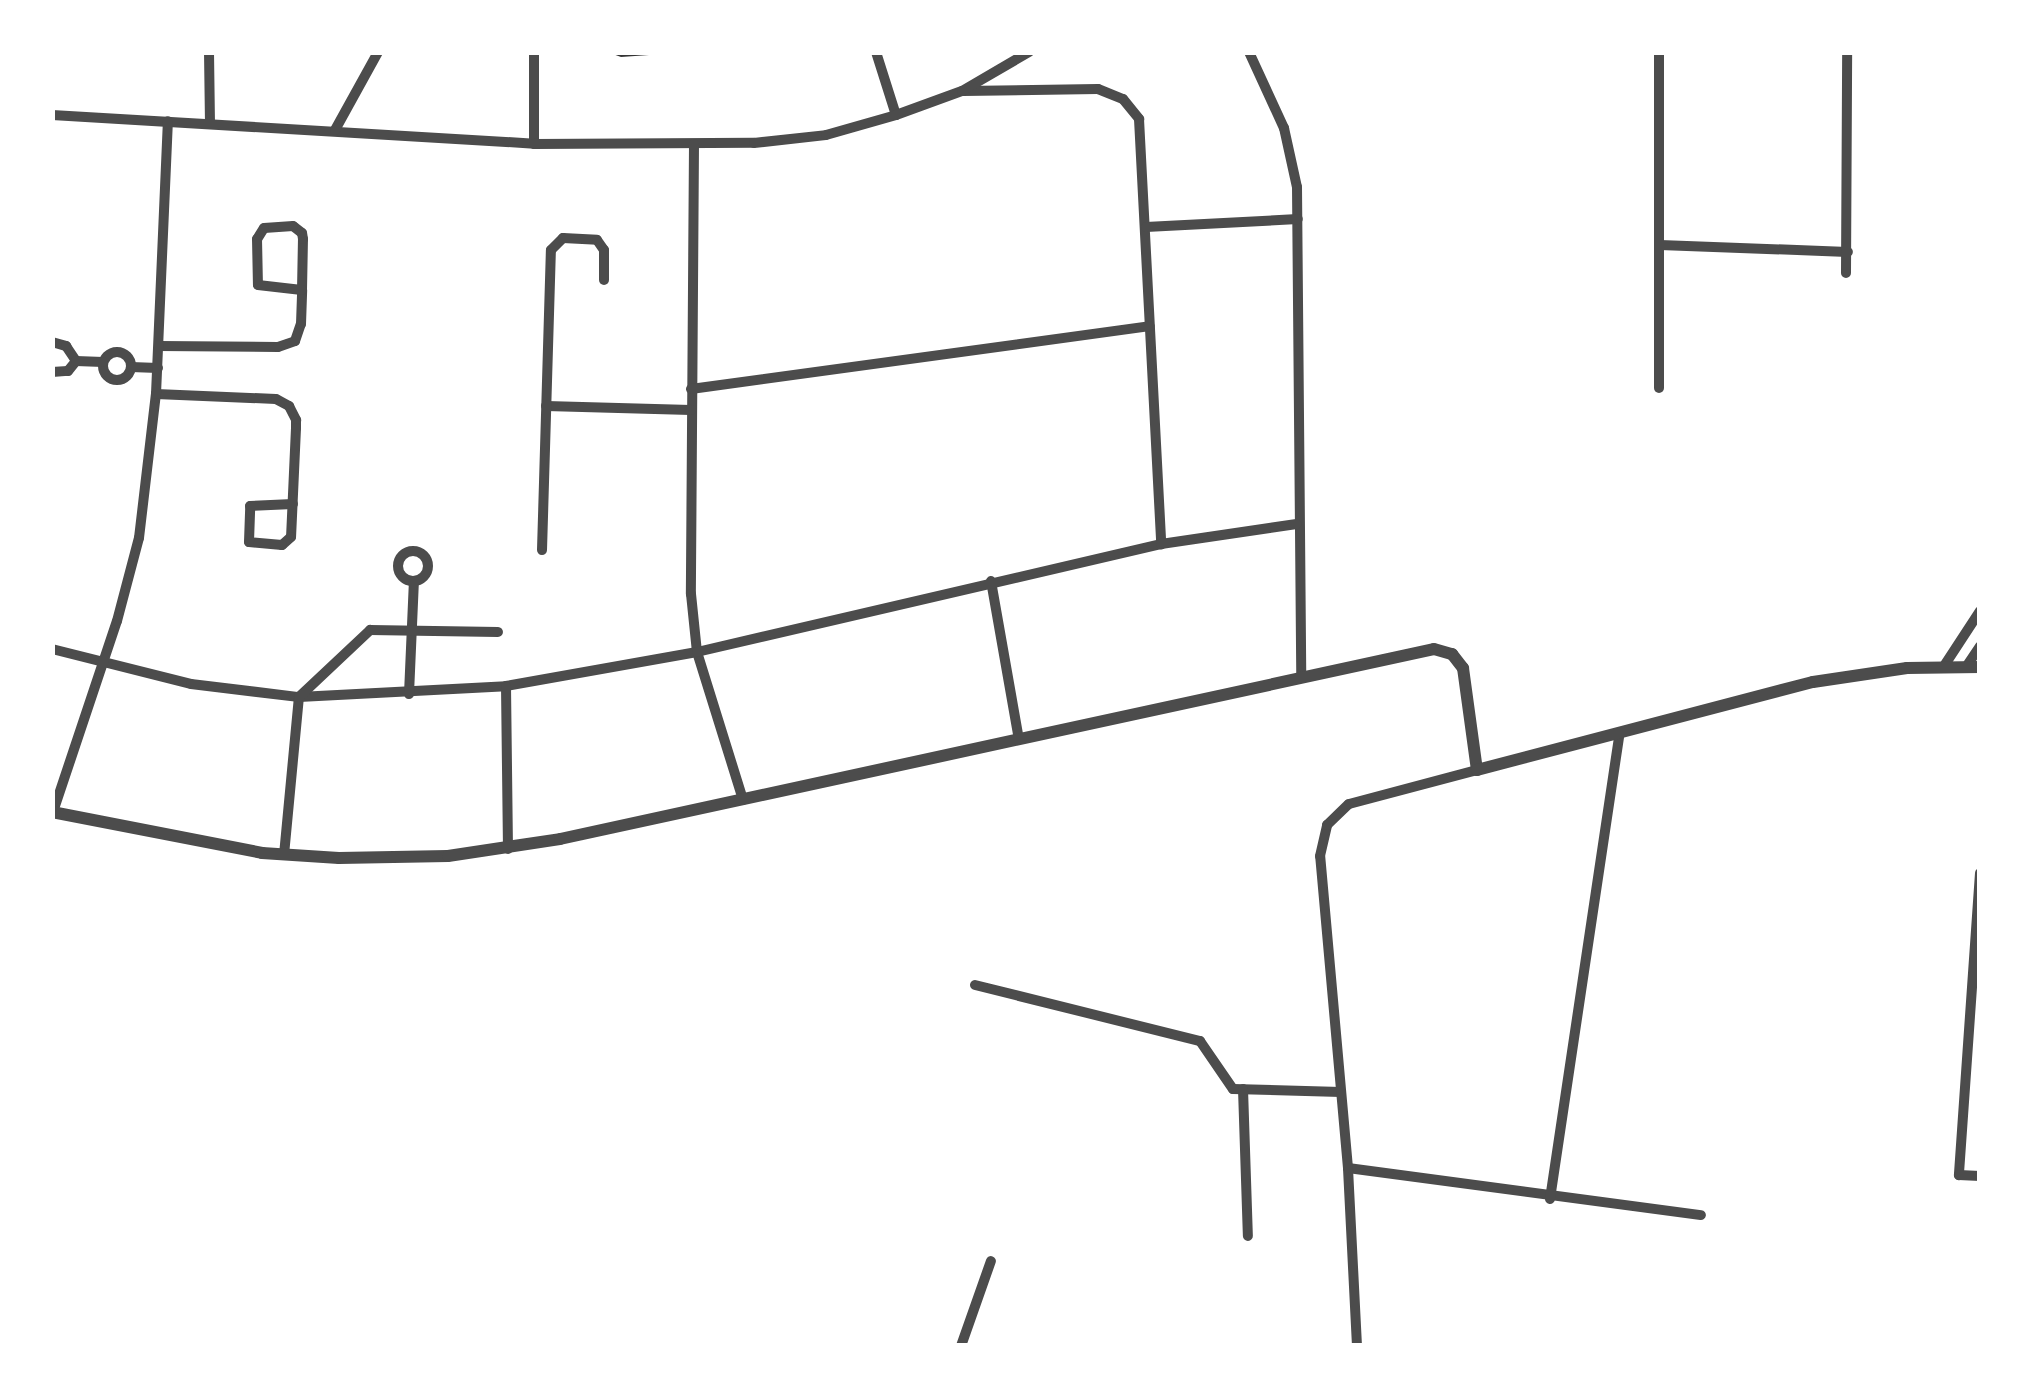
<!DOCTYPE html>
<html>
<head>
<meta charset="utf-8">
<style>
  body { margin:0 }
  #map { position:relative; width:2032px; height:1398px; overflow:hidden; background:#fff; font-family:Helvetica,sans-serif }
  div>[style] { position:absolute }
  .building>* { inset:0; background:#353535 }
  .minor>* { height:10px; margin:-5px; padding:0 5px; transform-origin:5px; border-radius:5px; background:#4c4c4c }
  .minor>.ring { margin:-5px; padding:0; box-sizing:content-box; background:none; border:10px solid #4c4c4c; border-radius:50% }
  .tertiary>* { height:12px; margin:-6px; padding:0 6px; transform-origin:6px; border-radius:6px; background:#4c4c4c }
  span { translate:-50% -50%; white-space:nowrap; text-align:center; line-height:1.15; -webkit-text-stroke:10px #fff; paint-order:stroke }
  .frame { position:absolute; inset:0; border:55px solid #fff; pointer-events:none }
</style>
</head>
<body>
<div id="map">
  <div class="building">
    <i style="clip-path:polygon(691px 52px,621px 57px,610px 53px,610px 52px)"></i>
  </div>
  <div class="minor">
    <i style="left:209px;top:52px;width:70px;rotate:89.2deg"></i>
    <i style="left:534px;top:52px;width:92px;rotate:90deg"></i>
    <i style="left:876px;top:52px;width:66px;rotate:72.4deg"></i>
    <i style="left:1249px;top:52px;width:84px;rotate:65.3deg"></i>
    <i style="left:1284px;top:128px;width:60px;rotate:77.6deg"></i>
    <i style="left:1297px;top:187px;width:488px;rotate:89.5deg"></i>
    <i style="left:963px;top:91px;width:135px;rotate:-0.8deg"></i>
    <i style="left:1098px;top:89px;width:27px;rotate:22deg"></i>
    <i style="left:1123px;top:99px;width:26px;rotate:51deg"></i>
    <i style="left:1139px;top:119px;width:426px;rotate:87deg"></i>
    <i style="left:52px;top:115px;width:483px;rotate:3.4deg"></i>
    <i style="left:534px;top:144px;width:220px;rotate:-0.3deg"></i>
    <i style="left:754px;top:143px;width:72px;rotate:-6.3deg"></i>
    <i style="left:826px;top:135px;width:73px;rotate:-15.9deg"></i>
    <i style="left:896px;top:115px;width:70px;rotate:-20deg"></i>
    <i style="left:962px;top:91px;width:78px;rotate:-30.2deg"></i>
    <i style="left:335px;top:130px;width:89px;rotate:-61.1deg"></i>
    <i style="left:694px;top:144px;width:450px;rotate:90.4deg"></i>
    <i style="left:691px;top:594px;width:58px;rotate:84.1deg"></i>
    <i style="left:697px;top:652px;width:155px;rotate:72.7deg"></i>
    <i style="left:1146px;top:227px;width:152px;rotate:-3deg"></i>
    <i style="left:1660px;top:245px;width:188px;rotate:2.1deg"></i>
    <i style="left:1846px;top:273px;width:221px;rotate:-89.7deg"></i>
    <i style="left:52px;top:342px;width:15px;rotate:16deg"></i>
    <i style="left:66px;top:346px;width:18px;rotate:56deg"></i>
    <i style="left:159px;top:346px;width:119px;rotate:0.5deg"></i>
    <i style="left:278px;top:347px;width:18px;rotate:-19deg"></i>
    <i style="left:295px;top:341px;width:18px;rotate:-71deg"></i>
    <i style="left:301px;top:324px;width:34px;rotate:-88deg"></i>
    <i style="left:302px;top:290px;width:51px;rotate:-88.9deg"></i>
    <i style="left:303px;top:239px;width:6px;rotate:-99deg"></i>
    <i style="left:302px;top:233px;width:11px;rotate:-142deg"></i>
    <i style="left:293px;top:226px;width:29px;rotate:176deg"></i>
    <i style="left:264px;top:228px;width:13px;rotate:122deg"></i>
    <i style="left:257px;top:239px;width:46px;rotate:88.8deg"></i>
    <i style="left:258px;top:285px;width:44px;rotate:6.5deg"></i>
    <i class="ring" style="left:103px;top:352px;width:18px;height:18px"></i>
    <i style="left:131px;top:367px;width:27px;rotate:2deg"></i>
    <i style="left:52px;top:372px;width:16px;rotate:-4deg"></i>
    <i style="left:68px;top:371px;width:13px;rotate:-51deg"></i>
    <i style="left:76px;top:361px;width:27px;rotate:2deg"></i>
    <i style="left:1659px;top:388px;width:336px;rotate:-90deg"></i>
    <i style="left:691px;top:389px;width:463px;rotate:-7.8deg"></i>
    <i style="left:156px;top:394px;width:120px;rotate:2.4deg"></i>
    <i style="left:276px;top:399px;width:15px;rotate:28deg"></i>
    <i style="left:289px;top:406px;width:16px;rotate:63deg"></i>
    <i style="left:296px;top:420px;width:8px;rotate:90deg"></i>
    <i style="left:296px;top:428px;width:109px;rotate:92.6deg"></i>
    <i style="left:291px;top:537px;width:12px;rotate:138deg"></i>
    <i style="left:282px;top:545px;width:33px;rotate:-175deg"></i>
    <i style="left:249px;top:542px;width:36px;rotate:-88deg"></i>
    <i style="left:250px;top:506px;width:43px;rotate:-2.7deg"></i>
    <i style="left:546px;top:406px;width:145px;rotate:1.6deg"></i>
    <i style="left:542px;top:550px;width:300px;rotate:-88.3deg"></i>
    <i style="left:551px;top:250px;width:17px;rotate:-45deg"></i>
    <i style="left:563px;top:238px;width:34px;rotate:3deg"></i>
    <i style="left:597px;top:240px;width:12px;rotate:55deg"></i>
    <i style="left:604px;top:250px;width:30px;rotate:90deg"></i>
    <i class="ring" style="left:398px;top:551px;width:20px;height:20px"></i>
    <i style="left:991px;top:581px;width:160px;rotate:80deg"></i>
    <i style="left:52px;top:649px;width:143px;rotate:14.1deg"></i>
    <i style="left:191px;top:684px;width:109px;rotate:6.9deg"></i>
    <i style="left:299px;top:697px;width:207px;rotate:-3deg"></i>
    <i style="left:506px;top:686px;width:194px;rotate:-10.1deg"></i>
    <i style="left:697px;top:652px;width:476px;rotate:-13.1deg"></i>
    <i style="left:1161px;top:544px;width:137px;rotate:-8.4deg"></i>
    <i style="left:1944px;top:666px;width:66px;rotate:-56.8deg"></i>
    <i style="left:1966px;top:667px;width:25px;rotate:-56deg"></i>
    <i style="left:506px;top:686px;width:163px;rotate:89.3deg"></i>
    <i style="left:409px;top:694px;width:113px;rotate:-87.5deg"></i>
    <i style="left:53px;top:812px;width:201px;rotate:-71.5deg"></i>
    <i style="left:117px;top:621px;width:86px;rotate:-75.2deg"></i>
    <i style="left:139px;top:538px;width:145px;rotate:-83.3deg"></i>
    <i style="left:156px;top:394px;width:273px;rotate:-87.5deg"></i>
    <i style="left:284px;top:855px;width:159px;rotate:-84.6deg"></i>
    <i style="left:299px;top:697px;width:98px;rotate:-43.3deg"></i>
    <i style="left:370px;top:630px;width:128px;rotate:0.9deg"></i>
    <i style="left:1980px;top:873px;width:303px;rotate:94deg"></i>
    <i style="left:1959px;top:1175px;width:21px;rotate:3deg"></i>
    <i style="left:975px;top:985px;width:232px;rotate:14deg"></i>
    <i style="left:1200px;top:1041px;width:58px;rotate:55.5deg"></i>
    <i style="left:1233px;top:1089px;width:108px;rotate:1.6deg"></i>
    <i style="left:1243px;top:1089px;width:147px;rotate:88.1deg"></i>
    <i style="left:1348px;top:1168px;width:356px;rotate:7.6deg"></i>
    <i style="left:1550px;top:1199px;width:468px;rotate:-81.5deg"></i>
    <i style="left:961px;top:1346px;width:90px;rotate:-70.6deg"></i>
    <i style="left:1357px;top:1346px;width:178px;rotate:-92.9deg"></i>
    <i style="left:1348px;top:1168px;width:313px;rotate:-95.1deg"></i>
    <i style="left:1320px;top:856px;width:32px;rotate:-77deg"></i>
    <i style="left:1327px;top:825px;width:30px;rotate:-44deg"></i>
    <i style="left:1349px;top:804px;width:132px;rotate:-14.9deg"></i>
  </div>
  <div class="tertiary">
    <i style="left:52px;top:812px;width:214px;rotate:11deg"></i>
    <i style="left:262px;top:853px;width:77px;rotate:3.7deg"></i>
    <i style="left:339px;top:858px;width:109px;rotate:-1.1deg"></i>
    <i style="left:448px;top:856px;width:113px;rotate:-8.6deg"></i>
    <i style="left:560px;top:839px;width:894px;rotate:-12.26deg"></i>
    <i style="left:1434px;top:649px;width:19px;rotate:16deg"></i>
    <i style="left:1452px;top:654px;width:18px;rotate:52deg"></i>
    <i style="left:1463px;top:668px;width:103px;rotate:82.2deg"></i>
    <i style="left:1477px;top:770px;width:347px;rotate:-14.7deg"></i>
    <i style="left:1813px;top:682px;width:95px;rotate:-8.5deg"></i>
    <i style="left:1907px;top:668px;width:73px;rotate:-0.8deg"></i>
  </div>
  <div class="frame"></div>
</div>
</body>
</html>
